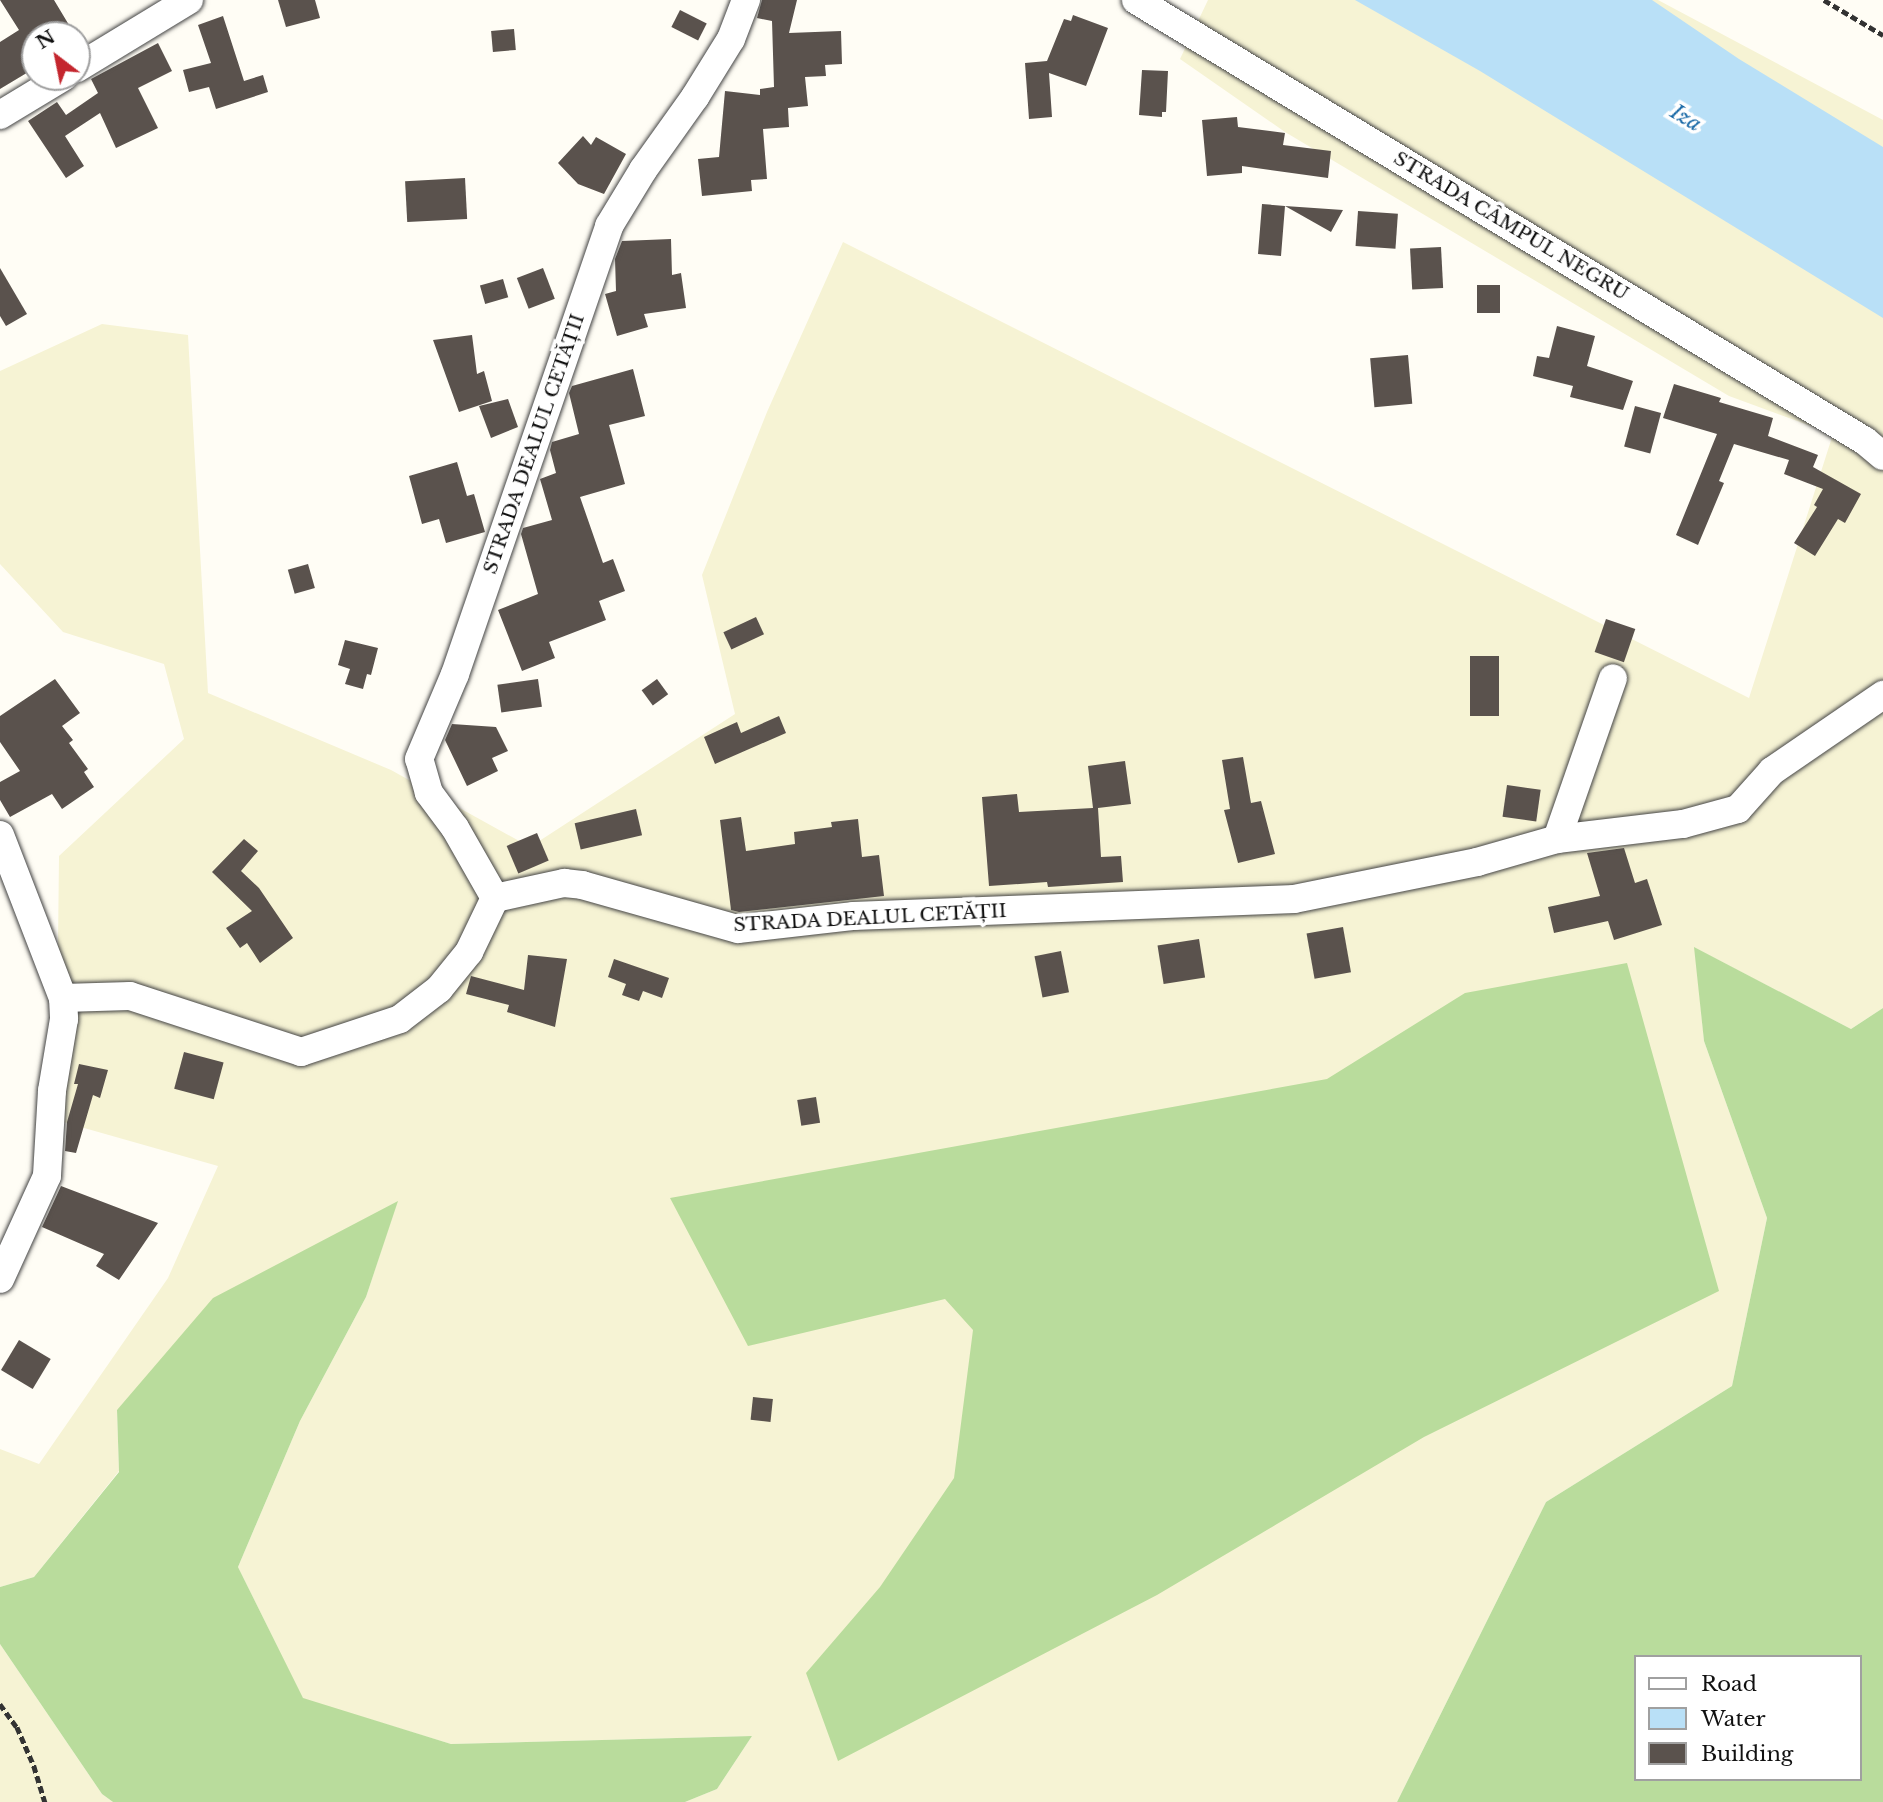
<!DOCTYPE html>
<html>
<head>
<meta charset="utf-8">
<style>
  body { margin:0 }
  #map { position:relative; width:1883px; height:1802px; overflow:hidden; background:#fffdf5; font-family:"Libre Baskerville",serif }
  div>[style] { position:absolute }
  .farmland>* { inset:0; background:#f6f3d4 }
  .forest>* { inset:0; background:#b9dc9c }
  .water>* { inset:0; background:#b9e0f7 }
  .building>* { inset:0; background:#5a524d; transform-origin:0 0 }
  .path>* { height:4.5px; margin-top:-2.25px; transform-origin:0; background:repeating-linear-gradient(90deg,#333 0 7px,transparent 0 10.5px) }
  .roads { filter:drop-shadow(0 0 2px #444) drop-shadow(0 0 2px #444) }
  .minor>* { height:28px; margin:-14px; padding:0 14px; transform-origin:14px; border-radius:14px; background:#fff }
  span { translate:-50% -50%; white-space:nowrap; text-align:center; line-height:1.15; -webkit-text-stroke:7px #fff; paint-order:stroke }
  .street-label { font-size:19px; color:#111 }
  .water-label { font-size:21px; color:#1768a6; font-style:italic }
  .legend { position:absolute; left:1634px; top:1655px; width:228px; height:126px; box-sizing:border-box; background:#fff; border:2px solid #a0a0a0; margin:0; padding:9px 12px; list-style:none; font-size:21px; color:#111 }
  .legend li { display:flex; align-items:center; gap:14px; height:35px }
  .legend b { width:35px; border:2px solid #a0a0a0 }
  .north { position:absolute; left:21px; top:21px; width:70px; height:70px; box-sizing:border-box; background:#fff; border:2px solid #a0a0a0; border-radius:50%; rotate:328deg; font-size:19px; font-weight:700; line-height:28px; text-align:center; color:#111 }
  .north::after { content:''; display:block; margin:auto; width:24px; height:32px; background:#c4262e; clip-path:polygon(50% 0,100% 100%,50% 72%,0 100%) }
</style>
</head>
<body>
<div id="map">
  <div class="farmland">
    <i style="clip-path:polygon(1208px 0,1658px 0,1883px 120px,1883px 1008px,1851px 1029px,1695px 948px,1704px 1041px,1767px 1218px,1732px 1386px,1546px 1502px,1397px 1802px,685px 1802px,717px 1789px,752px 1736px,451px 1744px,303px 1699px,238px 1567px,300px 1421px,366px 1297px,397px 1202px,117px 1410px,119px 1471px,34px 1577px,0 1587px,0 1449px,39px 1464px,168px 1278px,218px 1166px,56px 1120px,59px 856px,184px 739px,164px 664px,63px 632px,0 564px,0 371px,102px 324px,188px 335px,208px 693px,391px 770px,530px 847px,735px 714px,702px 575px,767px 412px,843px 242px,1749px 698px,1833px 434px,1729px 396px,1285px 132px,1180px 59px)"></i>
    <i style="clip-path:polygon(0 1644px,102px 1794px,113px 1802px,0 1802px)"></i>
  </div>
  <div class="forest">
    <i style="clip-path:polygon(evenodd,1694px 947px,1851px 1029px,1883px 1008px,1883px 1802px,1397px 1802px,1546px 1502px,1732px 1386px,1767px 1218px,1704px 1041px,1694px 947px,1636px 1657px,1860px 1657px,1860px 1779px,1636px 1779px,1636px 1657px)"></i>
    <i style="clip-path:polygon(1627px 963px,1719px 1291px,1424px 1437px,1157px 1595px,838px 1761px,806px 1673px,880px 1587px,954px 1478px,973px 1330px,945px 1299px,748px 1346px,670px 1198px,1327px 1079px,1465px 993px)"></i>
    <i style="clip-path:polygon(398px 1201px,366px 1297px,300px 1421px,238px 1567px,303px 1698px,451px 1744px,752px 1736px,717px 1789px,685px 1802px,113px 1802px,102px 1794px,0 1644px,0 1587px,34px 1577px,119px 1472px,117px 1410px,213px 1298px)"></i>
  </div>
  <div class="water">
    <i style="clip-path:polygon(1355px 0,1652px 0,1739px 59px,1883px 147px,1883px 318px,1480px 71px)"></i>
  </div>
  <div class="building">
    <i style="clip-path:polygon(0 0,54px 0,75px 35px,35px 35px,35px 68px,0 89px,0 42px,19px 30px)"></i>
    <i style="clip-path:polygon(278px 0,315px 0,320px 18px,286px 27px)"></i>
    <i style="clip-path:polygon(762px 0,797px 0,789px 33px,841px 31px,842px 64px,825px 65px,826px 76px,805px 77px,808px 106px,788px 108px,789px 127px,763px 129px,767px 179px,751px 180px,752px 191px,702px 196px,698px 159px,719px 157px,725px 91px,760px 95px,760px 89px,774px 87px,772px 21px,757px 18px)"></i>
    <i style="left:680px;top:10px;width:30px;height:19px;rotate:27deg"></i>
    <i style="clip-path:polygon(1073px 15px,1108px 28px,1086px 86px,1049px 73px,1052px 117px,1029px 119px,1025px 63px,1047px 61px,1064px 19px,1071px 21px)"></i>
    <i style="clip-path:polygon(223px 16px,244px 81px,263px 75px,268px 92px,216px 109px,209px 87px,189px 92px,183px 70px,211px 63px,198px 25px)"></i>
    <i style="left:514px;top:29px;width:21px;height:23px;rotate:85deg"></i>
    <i style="clip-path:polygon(158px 43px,172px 71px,138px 88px,158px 128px,116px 148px,100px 113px,65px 136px,84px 166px,66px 178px,28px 121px,57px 102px,66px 115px,98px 93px,91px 79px)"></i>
    <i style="clip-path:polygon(1142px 70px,1168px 71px,1166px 112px,1162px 112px,1162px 117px,1139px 115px)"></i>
    <i style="clip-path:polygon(1237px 117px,1238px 127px,1285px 133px,1283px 145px,1331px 151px,1328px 178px,1242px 166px,1242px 173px,1207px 176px,1202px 120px)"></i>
    <i style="clip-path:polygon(583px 136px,591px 145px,596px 137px,626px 154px,604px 194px,578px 184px,558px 163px)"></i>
    <i style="left:465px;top:178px;width:41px;height:60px;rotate:87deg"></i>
    <i style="clip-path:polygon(1262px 204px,1285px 206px,1343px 210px,1331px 232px,1285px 206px,1281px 256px,1258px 254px)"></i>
    <i style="left:1358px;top:211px;width:40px;height:35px;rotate:4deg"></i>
    <i style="clip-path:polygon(671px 239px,672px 275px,681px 273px,686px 308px,644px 314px,648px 327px,617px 336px,605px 294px,616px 291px,615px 259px,622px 241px)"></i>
    <i style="left:1441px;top:247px;width:41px;height:31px;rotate:87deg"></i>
    <i style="clip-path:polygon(0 268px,27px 314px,6px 326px,0 316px)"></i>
    <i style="left:543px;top:268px;width:33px;height:28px;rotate:69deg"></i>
    <i style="left:503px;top:279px;width:19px;height:24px;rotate:74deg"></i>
    <i style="left:1477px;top:285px;width:23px;height:28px"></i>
    <i style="clip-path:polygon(1557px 326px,1595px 336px,1587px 366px,1633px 381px,1623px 410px,1570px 397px,1573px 386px,1533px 376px,1537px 356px,1549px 358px)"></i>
    <i style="clip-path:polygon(472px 335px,477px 374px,484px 371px,492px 401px,459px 412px,433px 340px)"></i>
    <i style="left:1408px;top:355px;width:49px;height:38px;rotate:85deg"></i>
    <i style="clip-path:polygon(633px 369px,645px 416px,609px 425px,625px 484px,580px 497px,603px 563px,613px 559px,625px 591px,599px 601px,606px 620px,549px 642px,555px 658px,522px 671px,498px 610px,538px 594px,521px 534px,523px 528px,552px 520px,540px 479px,556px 473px,550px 450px,552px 442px,579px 434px,569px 393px,572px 386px)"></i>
    <i style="clip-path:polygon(1674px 384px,1721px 398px,1719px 402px,1773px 418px,1768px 436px,1818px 455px,1813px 467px,1861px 494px,1845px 523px,1838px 519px,1815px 556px,1794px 543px,1817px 507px,1814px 505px,1823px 489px,1784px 474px,1789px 460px,1734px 444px,1719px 481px,1724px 483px,1698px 545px,1676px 535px,1717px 434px,1663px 418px)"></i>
    <i style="clip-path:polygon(508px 399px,518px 427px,491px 438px,479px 406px)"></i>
    <i style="left:1635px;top:406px;width:27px;height:42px;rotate:15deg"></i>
    <i style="clip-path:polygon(457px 462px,467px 496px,474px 494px,485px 532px,446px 543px,439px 519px,422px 524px,409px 476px)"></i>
    <i style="left:308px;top:564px;width:25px;height:21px;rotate:74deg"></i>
    <i style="left:756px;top:617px;width:19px;height:36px;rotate:65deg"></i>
    <i style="left:1606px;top:619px;width:31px;height:35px;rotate:19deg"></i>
    <i style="clip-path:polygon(345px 640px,378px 648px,371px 675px,367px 674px,363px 689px,345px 684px,350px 669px,338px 665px)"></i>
    <i style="left:1470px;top:656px;width:29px;height:60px"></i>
    <i style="clip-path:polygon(55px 679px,80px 713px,62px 726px,73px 740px,69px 743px,88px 769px,84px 772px,94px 787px,62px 809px,52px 794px,10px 817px,0 800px,0 782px,20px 771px,0 742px,0 716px)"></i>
    <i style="left:538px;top:679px;width:28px;height:41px;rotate:82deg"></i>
    <i style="left:657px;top:679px;width:19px;height:19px;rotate:54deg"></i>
    <i style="clip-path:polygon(779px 716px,786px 733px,715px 764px,704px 737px,737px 722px,741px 733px)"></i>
    <i style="clip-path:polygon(452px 724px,496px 727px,508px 751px,492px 758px,498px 771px,467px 786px,445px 740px)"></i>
    <i style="clip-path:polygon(1243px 757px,1251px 803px,1261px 801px,1275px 854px,1238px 863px,1224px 810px,1230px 809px,1222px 760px)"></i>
    <i style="clip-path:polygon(1125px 761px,1131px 804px,1098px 808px,1101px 857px,1121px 856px,1123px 882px,1048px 887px,1047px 882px,989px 886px,982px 797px,1017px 794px,1019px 812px,1093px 808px,1088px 766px)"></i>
    <i style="left:1507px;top:785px;width:34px;height:32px;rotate:8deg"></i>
    <i style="left:636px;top:809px;width:27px;height:63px;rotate:77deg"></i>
    <i style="clip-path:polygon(741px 817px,746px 851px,795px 844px,794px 832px,832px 827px,831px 822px,858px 819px,862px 857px,879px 855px,884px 896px,739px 912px,731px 910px,720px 820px)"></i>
    <i style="left:537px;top:833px;width:30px;height:33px;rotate:67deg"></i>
    <i style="clip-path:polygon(244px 839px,258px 851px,241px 871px,259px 888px,293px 938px,260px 963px,247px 943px,240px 948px,226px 928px,252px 911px,212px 872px)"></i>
    <i style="clip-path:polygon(1624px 848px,1635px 883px,1647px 879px,1662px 925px,1614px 940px,1608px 921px,1554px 933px,1548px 907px,1600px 896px,1587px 853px)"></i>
    <i style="left:1343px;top:927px;width:46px;height:37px;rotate:80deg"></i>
    <i style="left:1199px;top:939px;width:39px;height:42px;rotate:81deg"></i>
    <i style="left:1061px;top:951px;width:42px;height:27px;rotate:79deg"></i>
    <i style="clip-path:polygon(528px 955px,567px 959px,555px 1027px,507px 1012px,509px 1005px,466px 994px,471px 976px,524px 990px)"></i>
    <i style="clip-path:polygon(614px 959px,669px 978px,662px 998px,643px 991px,639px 1001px,622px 995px,626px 984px,608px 977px)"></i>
    <i style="left:184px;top:1052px;width:41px;height:38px;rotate:15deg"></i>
    <i style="clip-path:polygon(79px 1064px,108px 1070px,100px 1098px,93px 1095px,76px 1153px,65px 1151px,67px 1122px,78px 1084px,74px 1084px)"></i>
    <i style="left:816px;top:1097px;width:26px;height:19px;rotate:81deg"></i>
    <i style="clip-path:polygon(61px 1186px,158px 1223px,119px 1280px,96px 1266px,104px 1254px,42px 1227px)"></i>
    <i style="left:19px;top:1340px;width:37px;height:35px;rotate:31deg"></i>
    <i style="left:753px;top:1397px;width:20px;height:23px;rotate:6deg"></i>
  </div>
  <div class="path">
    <i style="left:1824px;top:0;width:69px;rotate:30.7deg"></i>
    <i style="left:0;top:1704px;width:29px;rotate:54deg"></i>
    <i style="left:17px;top:1727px;width:43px;rotate:66.4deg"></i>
    <i style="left:34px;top:1766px;width:38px;rotate:73deg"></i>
  </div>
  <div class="roads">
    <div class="minor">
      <i style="left:1136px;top:0;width:852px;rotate:31.17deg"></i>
      <i style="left:1865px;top:441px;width:23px;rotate:40deg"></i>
      <i style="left:77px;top:68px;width:131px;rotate:-31.3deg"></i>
      <i style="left:0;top:115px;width:74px;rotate:-31.1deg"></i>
      <i style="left:0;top:835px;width:175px;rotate:68.9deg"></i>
      <i style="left:63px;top:998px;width:21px;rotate:87deg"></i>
      <i style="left:64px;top:1019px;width:73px;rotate:99.5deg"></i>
      <i style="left:52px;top:1091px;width:85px;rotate:93.4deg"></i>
      <i style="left:47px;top:1176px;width:113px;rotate:114.5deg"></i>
      <i style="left:1557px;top:839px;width:170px;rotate:-70.8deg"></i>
      <i style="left:495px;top:898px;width:71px;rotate:-12.3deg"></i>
      <i style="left:564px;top:883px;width:18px;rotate:6deg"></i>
      <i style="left:582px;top:885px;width:162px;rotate:15.8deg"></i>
      <i style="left:738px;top:929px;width:117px;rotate:-6.4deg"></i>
      <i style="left:854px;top:916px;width:440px;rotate:-2.2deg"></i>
      <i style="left:1294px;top:899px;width:187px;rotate:-11.4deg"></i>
      <i style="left:1477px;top:862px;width:83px;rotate:-16deg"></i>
      <i style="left:1557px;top:839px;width:127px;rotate:-6.8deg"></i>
      <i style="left:1683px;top:824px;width:57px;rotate:-15.3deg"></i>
      <i style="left:1738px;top:809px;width:51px;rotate:-48.2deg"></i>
      <i style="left:1772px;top:771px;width:135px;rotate:-34.4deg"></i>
      <i style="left:63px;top:998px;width:67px;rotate:-1.7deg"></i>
      <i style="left:130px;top:996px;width:180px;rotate:18.1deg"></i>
      <i style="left:301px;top:1052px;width:104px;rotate:-18.4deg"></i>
      <i style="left:400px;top:1019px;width:49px;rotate:-37.6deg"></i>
      <i style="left:439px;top:989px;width:48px;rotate:-51deg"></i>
      <i style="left:469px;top:952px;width:60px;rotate:-64.3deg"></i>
      <i style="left:495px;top:898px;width:81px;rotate:-119.7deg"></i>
      <i style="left:455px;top:828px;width:44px;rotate:-126.6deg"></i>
      <i style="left:429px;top:793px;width:35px;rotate:-106deg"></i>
      <i style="left:419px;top:759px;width:92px;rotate:-67deg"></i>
      <i style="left:455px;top:674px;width:474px;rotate:-71deg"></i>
      <i style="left:609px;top:226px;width:66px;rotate:-58.7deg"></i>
      <i style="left:643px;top:170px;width:90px;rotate:-54.5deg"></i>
      <i style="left:695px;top:97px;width:68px;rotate:-58.2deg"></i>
      <i style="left:731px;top:39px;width:42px;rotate:-69deg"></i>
    </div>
  </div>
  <div class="street-label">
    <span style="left:1511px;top:226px;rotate:31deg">STRADA CÂMPUL NEGRU</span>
    <span style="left:534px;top:444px;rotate:-71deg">STRADA DEALUL CETĂȚII</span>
    <span style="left:870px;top:918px;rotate:-3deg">STRADA DEALUL CETĂȚII</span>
  </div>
  <div class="water-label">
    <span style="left:1686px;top:118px;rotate:31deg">Iza</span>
  </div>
  <ul class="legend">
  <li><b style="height:9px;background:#fff"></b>Road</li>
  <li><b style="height:19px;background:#b9e0f7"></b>Water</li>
  <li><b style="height:19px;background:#5a524d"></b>Building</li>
  </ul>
  <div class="north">N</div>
</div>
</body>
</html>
